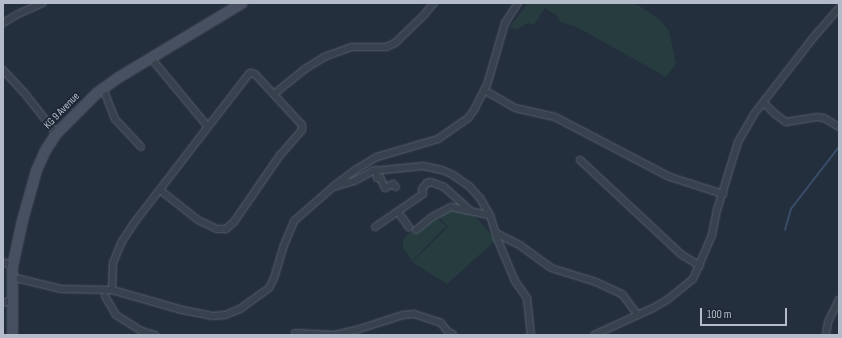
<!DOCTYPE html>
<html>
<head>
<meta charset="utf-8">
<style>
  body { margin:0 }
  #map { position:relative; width:842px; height:338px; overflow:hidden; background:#242f3e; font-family:"Sofia Sans Condensed",sans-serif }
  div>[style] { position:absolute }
  .green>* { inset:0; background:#263c3f }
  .stream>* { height:1.5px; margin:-0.75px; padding:0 0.75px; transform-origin:0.75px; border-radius:0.75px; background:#394c67 }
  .roads { filter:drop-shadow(0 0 1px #565f6c) drop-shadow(0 0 1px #565f6c) }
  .street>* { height:6px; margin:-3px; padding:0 3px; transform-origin:3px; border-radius:3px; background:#38414e }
  .secondary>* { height:9px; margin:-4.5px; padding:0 4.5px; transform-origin:4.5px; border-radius:4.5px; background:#465061 }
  span { translate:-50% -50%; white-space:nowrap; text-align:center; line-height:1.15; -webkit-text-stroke:3.5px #1d2633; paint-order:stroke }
  .street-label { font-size:11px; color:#b4bcc9 }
  .frame { position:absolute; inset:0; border:4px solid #b4bcc9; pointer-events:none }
  .scale { position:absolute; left:700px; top:308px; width:87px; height:18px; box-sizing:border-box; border:2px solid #b4bcc9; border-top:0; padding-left:5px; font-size:12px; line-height:14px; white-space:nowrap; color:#b4bcc9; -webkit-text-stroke:3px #1d2633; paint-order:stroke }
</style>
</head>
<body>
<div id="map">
  <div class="green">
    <i style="clip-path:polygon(528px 3px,631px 3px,638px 5px,659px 19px,669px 31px,676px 64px,666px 77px,577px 27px,560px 22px,557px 16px,545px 8px,534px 25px,527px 23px,517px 29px,509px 28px)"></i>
    <i style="clip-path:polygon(452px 209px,474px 215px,496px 240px,447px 284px,412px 262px,448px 227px,439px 217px)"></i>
    <i style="clip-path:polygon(436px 217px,446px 226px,412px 261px,403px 248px,403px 240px,410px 232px,417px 233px)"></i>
  </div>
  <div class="stream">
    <i style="left:785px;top:230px;width:22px;rotate:-74deg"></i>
    <i style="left:791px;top:209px;width:78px;rotate:-52.3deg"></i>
  </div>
  <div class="roads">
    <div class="street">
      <i style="left:3px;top:23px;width:17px;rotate:-31deg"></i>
      <i style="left:18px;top:14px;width:27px;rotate:-24deg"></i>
      <i style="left:151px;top:58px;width:89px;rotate:50.4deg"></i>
      <i style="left:3px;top:70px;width:34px;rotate:47deg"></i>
      <i style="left:26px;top:95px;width:48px;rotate:51.7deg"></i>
      <i style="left:103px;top:88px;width:33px;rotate:69deg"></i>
      <i style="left:115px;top:119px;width:38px;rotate:47deg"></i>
      <i style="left:484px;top:90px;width:36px;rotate:30deg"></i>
      <i style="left:515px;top:108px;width:41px;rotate:12.7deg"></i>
      <i style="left:555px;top:117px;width:130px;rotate:27.6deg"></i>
      <i style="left:670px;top:177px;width:56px;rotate:17.8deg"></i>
      <i style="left:274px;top:94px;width:40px;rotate:-39deg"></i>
      <i style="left:305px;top:69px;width:22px;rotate:-32deg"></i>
      <i style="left:324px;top:57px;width:30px;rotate:-20deg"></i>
      <i style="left:352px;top:47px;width:34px"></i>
      <i style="left:386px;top:47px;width:10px;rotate:-24deg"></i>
      <i style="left:395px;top:43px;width:39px;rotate:-44deg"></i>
      <i style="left:423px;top:16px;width:17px;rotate:-50deg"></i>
      <i style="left:764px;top:103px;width:14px;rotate:45deg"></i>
      <i style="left:774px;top:113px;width:15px;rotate:37deg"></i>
      <i style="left:786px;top:122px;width:31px;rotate:-9deg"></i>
      <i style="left:817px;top:117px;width:7px;rotate:8deg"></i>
      <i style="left:824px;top:118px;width:17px;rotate:31deg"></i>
      <i style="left:580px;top:160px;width:139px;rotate:43deg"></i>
      <i style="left:682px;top:255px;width:21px;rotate:31deg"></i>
      <i style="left:376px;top:170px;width:8px;rotate:83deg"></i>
      <i style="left:377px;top:178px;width:3px;rotate:-18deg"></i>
      <i style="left:380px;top:177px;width:12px;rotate:66deg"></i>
      <i style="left:385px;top:188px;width:9px;rotate:-27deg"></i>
      <i style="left:393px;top:184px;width:4px;rotate:45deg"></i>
      <i style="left:334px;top:186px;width:26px;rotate:-37deg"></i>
      <i style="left:355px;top:170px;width:26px;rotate:-31deg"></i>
      <i style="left:377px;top:157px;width:64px;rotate:-16.4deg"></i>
      <i style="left:438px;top:139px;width:38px;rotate:-35deg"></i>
      <i style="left:469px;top:117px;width:9px;rotate:-54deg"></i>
      <i style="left:474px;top:110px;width:28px;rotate:-63deg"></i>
      <i style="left:487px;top:85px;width:65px;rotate:-73.8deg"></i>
      <i style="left:505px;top:23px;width:24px;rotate:-57deg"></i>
      <i style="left:398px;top:212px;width:19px;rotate:54deg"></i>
      <i style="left:375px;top:227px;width:58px;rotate:-34.5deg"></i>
      <i style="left:423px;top:194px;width:5px;rotate:-101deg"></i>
      <i style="left:422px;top:189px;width:8px;rotate:-50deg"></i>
      <i style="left:427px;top:183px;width:4px;rotate:-14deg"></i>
      <i style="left:431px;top:182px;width:14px;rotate:21deg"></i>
      <i style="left:444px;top:187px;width:36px;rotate:42deg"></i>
      <i style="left:416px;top:230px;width:21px;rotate:-39deg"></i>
      <i style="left:432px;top:217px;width:21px;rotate:-28deg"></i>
      <i style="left:451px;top:207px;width:40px;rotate:12deg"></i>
      <i style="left:496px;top:233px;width:28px;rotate:27deg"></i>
      <i style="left:521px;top:246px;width:37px;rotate:36deg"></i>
      <i style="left:551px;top:268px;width:47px;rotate:17.3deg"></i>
      <i style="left:596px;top:282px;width:29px;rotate:25deg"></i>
      <i style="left:622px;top:294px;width:26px;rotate:53deg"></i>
      <i style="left:3px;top:262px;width:10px;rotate:24deg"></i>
      <i style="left:12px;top:277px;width:50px;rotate:13.8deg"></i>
      <i style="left:61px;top:289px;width:51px;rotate:1.1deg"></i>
      <i style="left:112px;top:290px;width:73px;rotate:15.9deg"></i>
      <i style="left:182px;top:310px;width:31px;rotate:11deg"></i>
      <i style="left:212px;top:316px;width:13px;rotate:-4deg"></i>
      <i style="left:225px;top:315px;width:16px;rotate:-22deg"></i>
      <i style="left:240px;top:309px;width:36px;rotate:-36deg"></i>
      <i style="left:269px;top:288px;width:11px;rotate:-63deg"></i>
      <i style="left:274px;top:278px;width:34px;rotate:-73deg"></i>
      <i style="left:284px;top:245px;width:26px;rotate:-67deg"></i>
      <i style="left:294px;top:221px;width:52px;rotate:-41.1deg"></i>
      <i style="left:333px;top:187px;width:22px;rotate:-16deg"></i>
      <i style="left:354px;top:181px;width:21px;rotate:-28deg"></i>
      <i style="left:373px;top:171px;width:50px;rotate:-5.7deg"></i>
      <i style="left:423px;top:166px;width:19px;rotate:12deg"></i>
      <i style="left:442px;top:170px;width:12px;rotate:24deg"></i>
      <i style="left:453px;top:175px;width:21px;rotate:35deg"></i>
      <i style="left:470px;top:187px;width:15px;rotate:48deg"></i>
      <i style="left:480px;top:198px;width:20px;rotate:60deg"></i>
      <i style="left:490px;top:215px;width:24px;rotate:73deg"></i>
      <i style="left:497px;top:238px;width:47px;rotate:67.3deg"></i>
      <i style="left:515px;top:281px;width:21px;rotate:55deg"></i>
      <i style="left:527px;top:298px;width:37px;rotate:84deg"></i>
      <i style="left:112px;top:290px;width:27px;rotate:-88deg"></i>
      <i style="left:113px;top:263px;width:22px;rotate:-68deg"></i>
      <i style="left:121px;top:243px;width:24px;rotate:-57deg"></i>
      <i style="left:134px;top:223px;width:187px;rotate:-52.4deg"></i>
      <i style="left:248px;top:75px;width:3px;rotate:-45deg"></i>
      <i style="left:250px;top:73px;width:5px;rotate:11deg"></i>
      <i style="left:255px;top:74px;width:69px;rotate:47.3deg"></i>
      <i style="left:302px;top:125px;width:5px;rotate:90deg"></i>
      <i style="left:302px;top:130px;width:33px;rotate:131deg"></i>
      <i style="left:280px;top:155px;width:81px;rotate:124.5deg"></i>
      <i style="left:234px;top:222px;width:11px;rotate:139deg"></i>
      <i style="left:226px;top:229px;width:9px;rotate:180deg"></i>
      <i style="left:217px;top:229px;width:21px;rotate:-155deg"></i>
      <i style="left:198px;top:220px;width:48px;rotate:-141.7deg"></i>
      <i style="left:105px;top:296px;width:22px;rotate:60deg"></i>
      <i style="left:116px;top:315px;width:31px;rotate:32deg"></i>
      <i style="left:142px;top:331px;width:14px;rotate:17deg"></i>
      <i style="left:3px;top:303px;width:9px;rotate:-18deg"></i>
      <i style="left:295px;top:333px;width:39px;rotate:3deg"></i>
      <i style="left:334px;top:335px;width:23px;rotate:-13deg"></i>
      <i style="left:356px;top:330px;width:49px;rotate:-17.7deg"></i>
      <i style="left:403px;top:315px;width:11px;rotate:-5deg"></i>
      <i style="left:414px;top:314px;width:28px;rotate:18deg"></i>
      <i style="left:441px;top:323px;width:11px;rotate:52deg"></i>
      <i style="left:448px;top:332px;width:5px;rotate:22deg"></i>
      <i style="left:594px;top:335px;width:65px;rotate:-24.6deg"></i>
      <i style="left:653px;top:308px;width:16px;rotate:-30deg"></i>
      <i style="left:667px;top:300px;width:33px;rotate:-39deg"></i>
      <i style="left:693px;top:279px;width:48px;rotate:-66.6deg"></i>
      <i style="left:712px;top:235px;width:25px;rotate:-79deg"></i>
      <i style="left:717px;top:210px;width:71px;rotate:-72.8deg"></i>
      <i style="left:738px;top:142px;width:32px;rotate:-60deg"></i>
      <i style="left:754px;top:114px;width:96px;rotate:-52.2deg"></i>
      <i style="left:813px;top:38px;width:40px;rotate:-49deg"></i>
      <i style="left:826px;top:335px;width:13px;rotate:-81deg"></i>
      <i style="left:828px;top:322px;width:25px;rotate:-64deg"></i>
    </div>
    <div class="secondary">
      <i style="left:12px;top:335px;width:69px;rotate:-90deg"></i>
      <i style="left:12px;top:266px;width:47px;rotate:-77.7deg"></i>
      <i style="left:22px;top:220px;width:52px;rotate:-74.4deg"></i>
      <i style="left:36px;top:170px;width:22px;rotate:-66deg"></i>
      <i style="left:45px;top:150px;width:20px;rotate:-57deg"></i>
      <i style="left:56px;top:133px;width:57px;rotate:-45deg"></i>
      <i style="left:96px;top:93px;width:27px;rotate:-36deg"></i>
      <i style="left:118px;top:77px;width:144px;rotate:-31deg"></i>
    </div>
  </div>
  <div class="street-label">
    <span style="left:62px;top:111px;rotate:-46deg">KG 9 Avenue</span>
  </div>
  <div class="frame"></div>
  <div class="scale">100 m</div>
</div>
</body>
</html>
